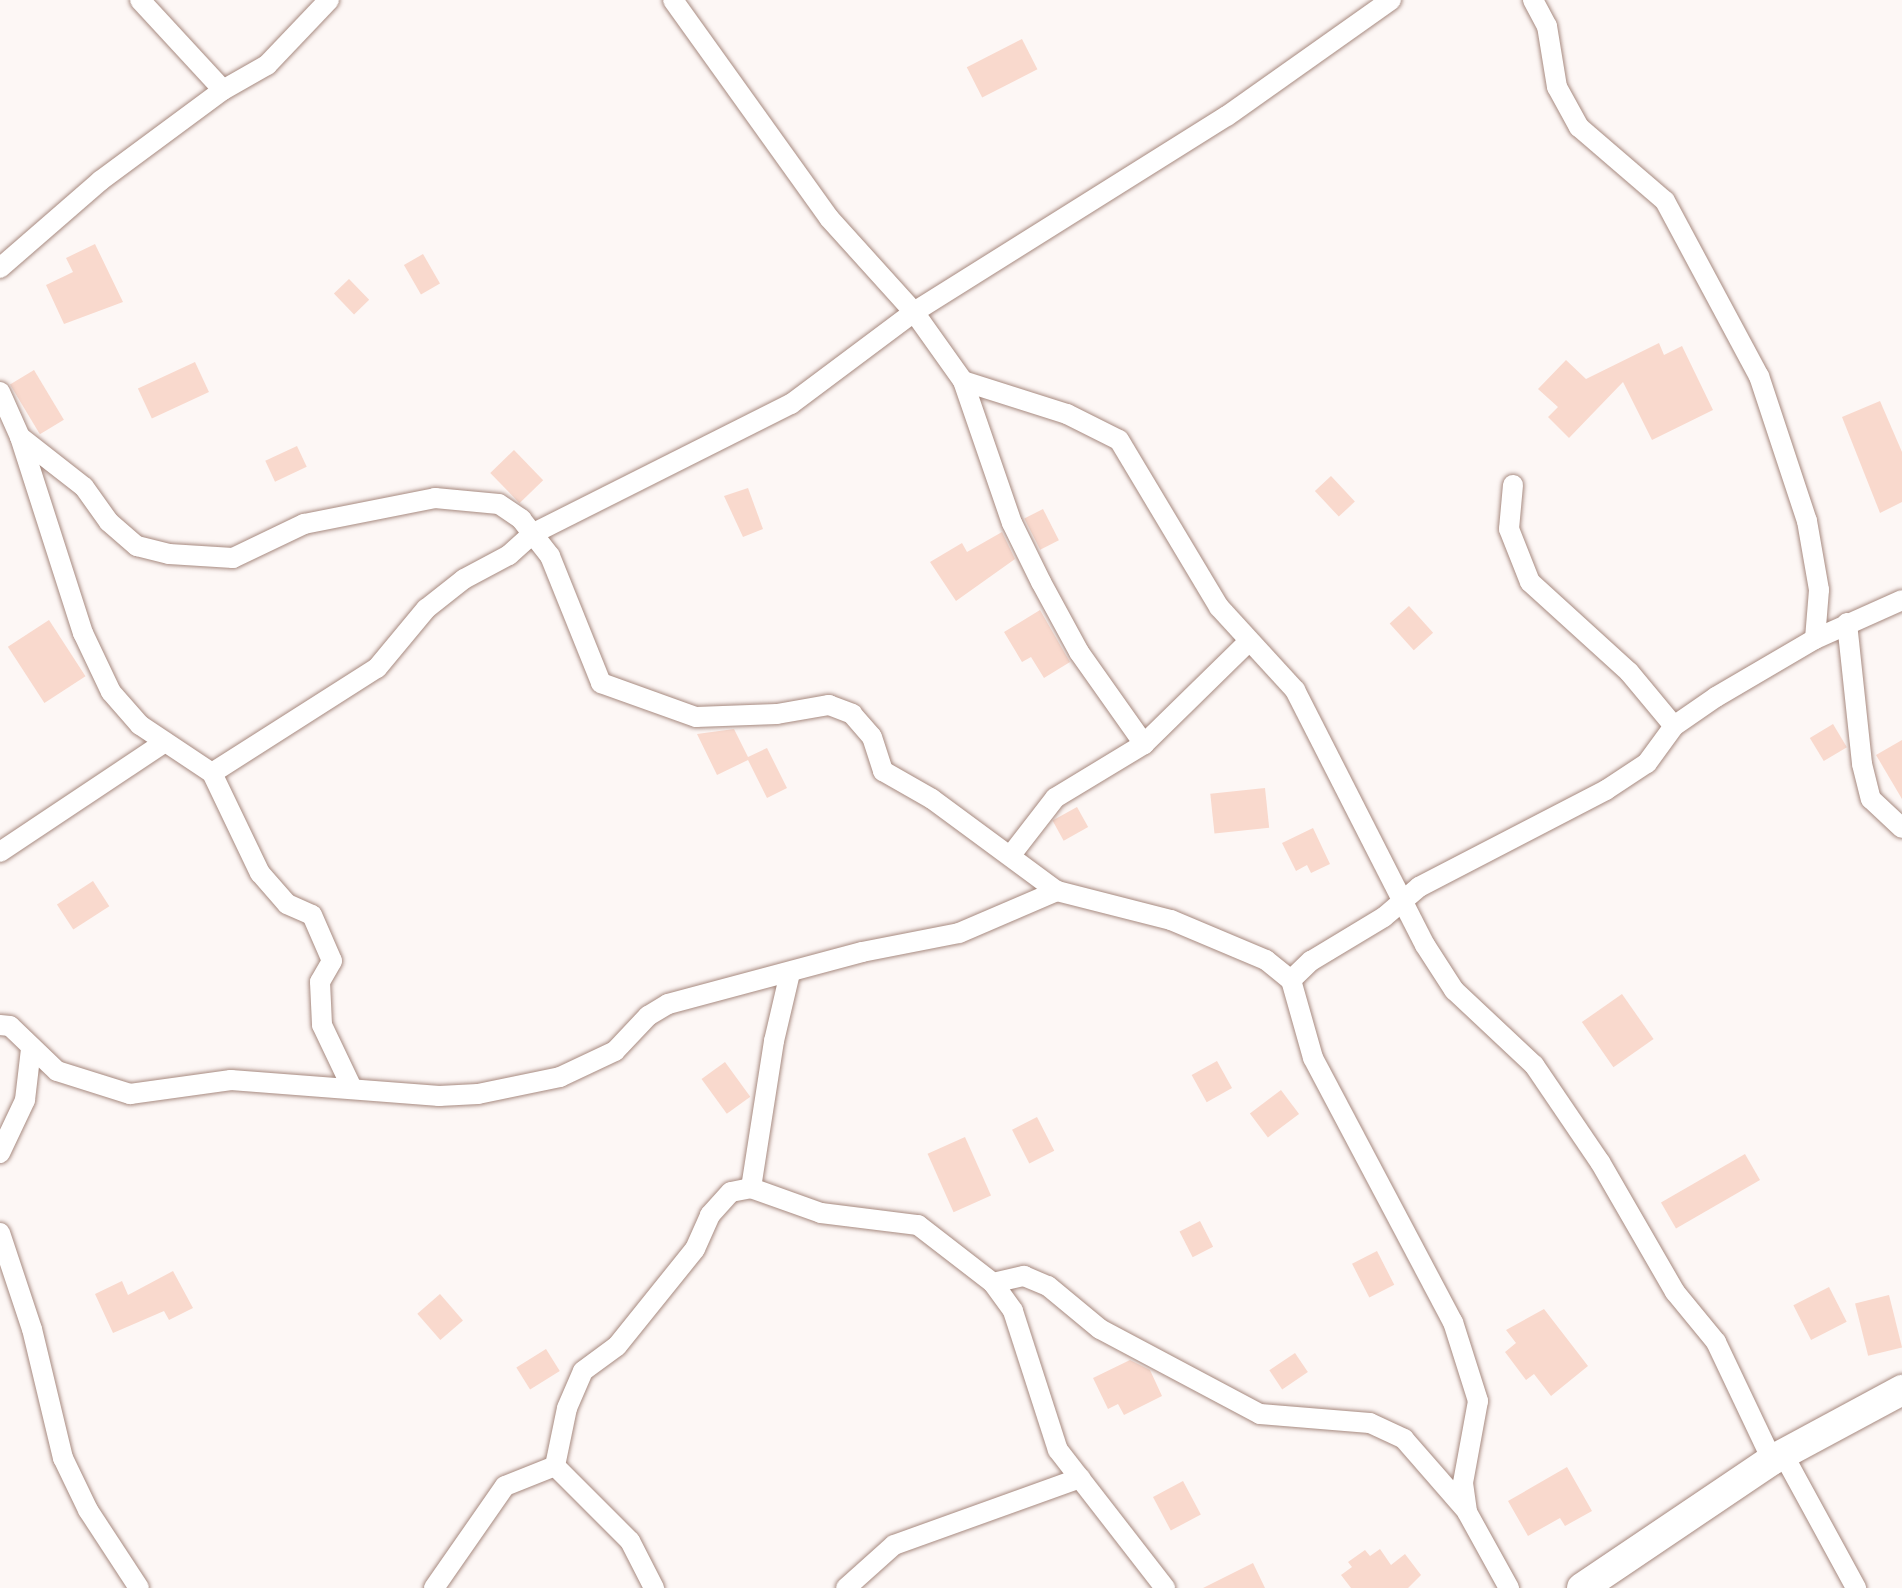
<!DOCTYPE html>
<html>
<head>
<meta charset="utf-8">
<style>
  body { margin:0 }
  #map { position:relative; width:1902px; height:1588px; overflow:hidden; background:#fdf7f5; font-family:"Fira Sans Condensed",sans-serif }
  div>[style] { position:absolute }
  .building>* { inset:0; background:#f9d9cd; transform-origin:0 0 }
  .roads { filter:drop-shadow(0 0 2px #a78a80) drop-shadow(0 0 2px #a78a80) }
  .street>* { height:20px; margin:-10px; padding:0 10px; transform-origin:10px; border-radius:10px; background:#fff }
  .secondary>* { height:30px; margin:-15px; padding:0 15px; transform-origin:15px; border-radius:15px; background:#fff }
  span { translate:-50% -50%; white-space:nowrap; text-align:center; line-height:1.15; -webkit-text-stroke:6px #fdf7f5; paint-order:stroke }
</style>
</head>
<body>
<div id="map">
  <div class="building">
    <i style="left:1022px;top:39px;width:34px;height:62px;rotate:63deg"></i>
    <i style="clip-path:polygon(95px 244px,123px 302px,64px 324px,46px 285px,73px 272px,66px 258px)"></i>
    <i style="left:423px;top:254px;width:34px;height:22px;rotate:60deg"></i>
    <i style="left:349px;top:279px;width:29px;height:21px;rotate:46deg"></i>
    <i style="clip-path:polygon(1659px 343px,1664px 355px,1682px 346px,1713px 410px,1652px 440px,1623px 382px,1569px 438px,1548px 417px,1558px 407px,1538px 389px,1566px 360px,1586px 379px)"></i>
    <i style="left:195px;top:362px;width:33px;height:63px;rotate:65deg"></i>
    <i style="left:34px;top:370px;width:58px;height:28px;rotate:59deg"></i>
    <i style="clip-path:polygon(1880px 401px,1902px 452px,1902px 502px,1880px 513px,1842px 417px)"></i>
    <i style="left:297px;top:446px;width:23px;height:35px;rotate:65deg"></i>
    <i style="left:514px;top:450px;width:42px;height:33px;rotate:46deg"></i>
    <i style="left:1331px;top:476px;width:35px;height:22px;rotate:47deg"></i>
    <i style="clip-path:polygon(748px 488px,763px 529px,743px 537px,724px 496px)"></i>
    <i style="left:1043px;top:509px;width:35px;height:21px;rotate:63deg"></i>
    <i style="clip-path:polygon(1002px 532px,1015px 559px,956px 601px,930px 562px,962px 543px,967px 552px)"></i>
    <i style="left:1409px;top:606px;width:36px;height:26px;rotate:48deg"></i>
    <i style="clip-path:polygon(1040px 610px,1070px 662px,1044px 678px,1031px 657px,1022px 662px,1004px 632px)"></i>
    <i style="left:49px;top:620px;width:67px;height:49px;rotate:57deg"></i>
    <i style="left:1833px;top:724px;width:27px;height:27px;rotate:59deg"></i>
    <i style="clip-path:polygon(734px 729px,748px 757px,767px 748px,787px 788px,767px 798px,748px 760px,717px 775px,697px 734px)"></i>
    <i style="clip-path:polygon(1902px 740px,1902px 799px,1876px 755px)"></i>
    <i style="left:1265px;top:788px;width:40px;height:55px;rotate:84deg"></i>
    <i style="left:1077px;top:807px;width:23px;height:28px;rotate:61deg"></i>
    <i style="clip-path:polygon(1313px 828px,1330px 864px,1311px 873px,1307px 865px,1296px 871px,1282px 843px)"></i>
    <i style="left:93px;top:881px;width:30px;height:43px;rotate:57deg"></i>
    <i style="left:1622px;top:994px;width:55px;height:49px;rotate:55deg"></i>
    <i style="left:1217px;top:1061px;width:31px;height:29px;rotate:61deg"></i>
    <i style="left:725px;top:1062px;width:43px;height:29px;rotate:54deg"></i>
    <i style="left:1281px;top:1090px;width:30px;height:39px;rotate:53deg"></i>
    <i style="left:1037px;top:1117px;width:38px;height:28px;rotate:63deg"></i>
    <i style="left:965px;top:1137px;width:64px;height:41px;rotate:66deg"></i>
    <i style="left:1745px;top:1154px;width:30px;height:97px;rotate:60deg"></i>
    <i style="left:1200px;top:1221px;width:29px;height:23px;rotate:63deg"></i>
    <i style="left:1377px;top:1251px;width:38px;height:28px;rotate:63deg"></i>
    <i style="clip-path:polygon(173px 1271px,193px 1308px,169px 1320px,164px 1311px,113px 1333px,95px 1294px,122px 1281px,128px 1295px)"></i>
    <i style="left:1829px;top:1287px;width:39px;height:40px;rotate:63deg"></i>
    <i style="left:440px;top:1294px;width:35px;height:30px;rotate:49deg"></i>
    <i style="left:1889px;top:1295px;width:54px;height:35px;rotate:76deg"></i>
    <i style="clip-path:polygon(1544px 1309px,1588px 1366px,1551px 1396px,1534px 1374px,1526px 1380px,1505px 1352px,1516px 1343px,1506px 1330px)"></i>
    <i style="left:546px;top:1349px;width:26px;height:35px;rotate:58deg"></i>
    <i style="left:1295px;top:1353px;width:23px;height:31px;rotate:56deg"></i>
    <i style="clip-path:polygon(1130px 1360px,1150px 1370px,1162px 1396px,1124px 1415px,1118px 1404px,1108px 1409px,1093px 1378px)"></i>
    <i style="clip-path:polygon(1567px 1467px,1592px 1511px,1565px 1526px,1560px 1518px,1528px 1536px,1508px 1501px)"></i>
    <i style="left:1183px;top:1481px;width:38px;height:34px;rotate:62deg"></i>
    <i style="clip-path:polygon(1380px 1549px,1391px 1565px,1405px 1554px,1421px 1575px,1408px 1588px,1351px 1588px,1341px 1575px,1352px 1567px,1348px 1562px,1365px 1550px,1370px 1556px)"></i>
    <i style="clip-path:polygon(1253px 1563px,1265px 1588px,1203px 1588px)"></i>
  </div>
  <div class="roads">
    <div class="street">
      <i style="left:140px;top:0;width:122px;rotate:47.3deg"></i>
      <i style="left:673px;top:0;width:268px;rotate:54.4deg"></i>
      <i style="left:829px;top:218px;width:127px;rotate:47.9deg"></i>
      <i style="left:914px;top:312px;width:369px;rotate:-32.1deg"></i>
      <i style="left:1227px;top:116px;width:201px;rotate:-35.3deg"></i>
      <i style="left:1533px;top:0;width:30px;rotate:62deg"></i>
      <i style="left:1547px;top:26px;width:62px;rotate:80.7deg"></i>
      <i style="left:1557px;top:87px;width:46px;rotate:61.2deg"></i>
      <i style="left:1579px;top:127px;width:113px;rotate:40.7deg"></i>
      <i style="left:1665px;top:201px;width:199px;rotate:61.8deg"></i>
      <i style="left:1759px;top:376px;width:153px;rotate:71.7deg"></i>
      <i style="left:1807px;top:521px;width:70px;rotate:80.1deg"></i>
      <i style="left:1819px;top:590px;width:49px;rotate:94.7deg"></i>
      <i style="left:0;top:268px;width:133px;rotate:-41deg"></i>
      <i style="left:100px;top:181px;width:153px;rotate:-36.5deg"></i>
      <i style="left:223px;top:90px;width:51px;rotate:-29.6deg"></i>
      <i style="left:267px;top:65px;width:90px;rotate:-46.4deg"></i>
      <i style="left:963px;top:381px;width:109px;rotate:17.6deg"></i>
      <i style="left:1067px;top:414px;width:58px;rotate:26.6deg"></i>
      <i style="left:1119px;top:440px;width:195px;rotate:59.1deg"></i>
      <i style="left:1219px;top:607px;width:113px;rotate:47.5deg"></i>
      <i style="left:1295px;top:690px;width:286px;rotate:63deg"></i>
      <i style="left:1425px;top:945px;width:54px;rotate:57.2deg"></i>
      <i style="left:1454px;top:990px;width:110px;rotate:43.2deg"></i>
      <i style="left:1534px;top:1065px;width:117px;rotate:55.8deg"></i>
      <i style="left:1600px;top:1162px;width:150px;rotate:60deg"></i>
      <i style="left:1675px;top:1292px;width:65px;rotate:50.6deg"></i>
      <i style="left:1716px;top:1342px;width:131px;rotate:64.6deg"></i>
      <i style="left:0;top:392px;width:49px;rotate:66deg"></i>
      <i style="left:20px;top:437px;width:81px;rotate:38deg"></i>
      <i style="left:84px;top:487px;width:43px;rotate:54.5deg"></i>
      <i style="left:109px;top:522px;width:37px;rotate:41deg"></i>
      <i style="left:137px;top:546px;width:33px;rotate:14deg"></i>
      <i style="left:169px;top:554px;width:64px;rotate:3.6deg"></i>
      <i style="left:233px;top:558px;width:79px;rotate:-25.6deg"></i>
      <i style="left:304px;top:524px;width:134px;rotate:-11.2deg"></i>
      <i style="left:435px;top:498px;width:64px;rotate:5.4deg"></i>
      <i style="left:499px;top:504px;width:27px;rotate:34deg"></i>
      <i style="left:521px;top:519px;width:47px;rotate:51.9deg"></i>
      <i style="left:550px;top:556px;width:137px;rotate:68.1deg"></i>
      <i style="left:601px;top:683px;width:101px;rotate:19.7deg"></i>
      <i style="left:696px;top:717px;width:81px;rotate:-2.1deg"></i>
      <i style="left:777px;top:714px;width:53px;rotate:-9.8deg"></i>
      <i style="left:829px;top:705px;width:25px;rotate:21deg"></i>
      <i style="left:852px;top:714px;width:30px;rotate:49deg"></i>
      <i style="left:872px;top:737px;width:36px;rotate:72deg"></i>
      <i style="left:883px;top:771px;width:56px;rotate:29.7deg"></i>
      <i style="left:932px;top:799px;width:155px;rotate:36.4deg"></i>
      <i style="left:1057px;top:891px;width:118px;rotate:14.3deg"></i>
      <i style="left:1171px;top:920px;width:103px;rotate:22.8deg"></i>
      <i style="left:1266px;top:960px;width:32px;rotate:39deg"></i>
      <i style="left:1291px;top:980px;width:81px;rotate:74.2deg"></i>
      <i style="left:1313px;top:1058px;width:299px;rotate:62.1deg"></i>
      <i style="left:1453px;top:1322px;width:83px;rotate:72.4deg"></i>
      <i style="left:1478px;top:1401px;width:83px;rotate:100.4deg"></i>
      <i style="left:1463px;top:1483px;width:29px;rotate:82deg"></i>
      <i style="left:1467px;top:1512px;width:87px;rotate:61.1deg"></i>
      <i style="left:20px;top:437px;width:206px;rotate:72.2deg"></i>
      <i style="left:83px;top:633px;width:65px;rotate:64.6deg"></i>
      <i style="left:111px;top:692px;width:44px;rotate:48.7deg"></i>
      <i style="left:140px;top:725px;width:87px;rotate:33.7deg"></i>
      <i style="left:212px;top:773px;width:111px;rotate:64.4deg"></i>
      <i style="left:260px;top:873px;width:41px;rotate:48.9deg"></i>
      <i style="left:287px;top:904px;width:27px;rotate:24deg"></i>
      <i style="left:312px;top:915px;width:50px;rotate:66.5deg"></i>
      <i style="left:332px;top:961px;width:24px;rotate:120deg"></i>
      <i style="left:320px;top:982px;width:43px;rotate:87.3deg"></i>
      <i style="left:322px;top:1025px;width:70px;rotate:64.5deg"></i>
      <i style="left:1513px;top:485px;width:44px;rotate:95.2deg"></i>
      <i style="left:1509px;top:529px;width:57px;rotate:68.4deg"></i>
      <i style="left:1530px;top:582px;width:134px;rotate:42.3deg"></i>
      <i style="left:1629px;top:672px;width:70px;rotate:50.2deg"></i>
      <i style="left:1847px;top:623px;width:142px;rotate:83.9deg"></i>
      <i style="left:1862px;top:764px;width:36px;rotate:76deg"></i>
      <i style="left:1871px;top:799px;width:42px;rotate:43.1deg"></i>
      <i style="left:212px;top:773px;width:196px;rotate:-32.5deg"></i>
      <i style="left:377px;top:668px;width:77px;rotate:-50.3deg"></i>
      <i style="left:426px;top:609px;width:48px;rotate:-38.3deg"></i>
      <i style="left:464px;top:579px;width:51px;rotate:-28.1deg"></i>
      <i style="left:509px;top:555px;width:31px;rotate:-42deg"></i>
      <i style="left:532px;top:534px;width:290px;rotate:-26.7deg"></i>
      <i style="left:791px;top:404px;width:154px;rotate:-36.8deg"></i>
      <i style="left:914px;top:312px;width:85px;rotate:54.6deg"></i>
      <i style="left:963px;top:381px;width:150px;rotate:71deg"></i>
      <i style="left:1012px;top:523px;width:66px;rotate:63.8deg"></i>
      <i style="left:1041px;top:582px;width:80px;rotate:61.5deg"></i>
      <i style="left:1079px;top:652px;width:113px;rotate:54.8deg"></i>
      <i style="left:0;top:852px;width:198px;rotate:-33.7deg"></i>
      <i style="left:1011px;top:855px;width:72px;rotate:-52.3deg"></i>
      <i style="left:1055px;top:798px;width:104px;rotate:-31.2deg"></i>
      <i style="left:1144px;top:744px;width:146px;rotate:-44.4deg"></i>
      <i style="left:1291px;top:980px;width:28px;rotate:-44deg"></i>
      <i style="left:1311px;top:961px;width:85px;rotate:-31.1deg"></i>
      <i style="left:1384px;top:917px;width:46px;rotate:-40.6deg"></i>
      <i style="left:1419px;top:887px;width:211px;rotate:-27.4deg"></i>
      <i style="left:1606px;top:790px;width:49px;rotate:-33.4deg"></i>
      <i style="left:1647px;top:763px;width:46px;rotate:-53.9deg"></i>
      <i style="left:1674px;top:726px;width:51px;rotate:-34.6deg"></i>
      <i style="left:1716px;top:697px;width:115px;rotate:-30.4deg"></i>
      <i style="left:1815px;top:639px;width:95px;rotate:-24.1deg"></i>
      <i style="left:0;top:1025px;width:10px;rotate:6deg"></i>
      <i style="left:10px;top:1026px;width:65px;rotate:43.8deg"></i>
      <i style="left:57px;top:1071px;width:77px;rotate:17.5deg"></i>
      <i style="left:130px;top:1094px;width:102px;rotate:-7.9deg"></i>
      <i style="left:231px;top:1080px;width:209px;rotate:4.4deg"></i>
      <i style="left:439px;top:1096px;width:39px;rotate:-3deg"></i>
      <i style="left:478px;top:1094px;width:84px;rotate:-11.7deg"></i>
      <i style="left:560px;top:1077px;width:61px;rotate:-25.3deg"></i>
      <i style="left:615px;top:1051px;width:48px;rotate:-46.7deg"></i>
      <i style="left:648px;top:1016px;width:23px;rotate:-31deg"></i>
      <i style="left:668px;top:1004px;width:201px;rotate:-15deg"></i>
      <i style="left:862px;top:952px;width:99px;rotate:-11.1deg"></i>
      <i style="left:959px;top:933px;width:107px;rotate:-23.2deg"></i>
      <i style="left:0;top:1153px;width:59px;rotate:-64.7deg"></i>
      <i style="left:25px;top:1100px;width:51px;rotate:-83.3deg"></i>
      <i style="left:751px;top:1188px;width:149px;rotate:-81.1deg"></i>
      <i style="left:774px;top:1041px;width:70px;rotate:-76.8deg"></i>
      <i style="left:0;top:1233px;width:101px;rotate:71.6deg"></i>
      <i style="left:32px;top:1329px;width:133px;rotate:76.5deg"></i>
      <i style="left:63px;top:1458px;width:58px;rotate:64.3deg"></i>
      <i style="left:88px;top:1510px;width:93px;rotate:56.8deg"></i>
      <i style="left:993px;top:1283px;width:32px;rotate:-13deg"></i>
      <i style="left:1024px;top:1276px;width:26px;rotate:23deg"></i>
      <i style="left:1048px;top:1286px;width:67px;rotate:39.6deg"></i>
      <i style="left:1100px;top:1329px;width:181px;rotate:28deg"></i>
      <i style="left:1260px;top:1414px;width:110px;rotate:4.7deg"></i>
      <i style="left:1370px;top:1423px;width:38px;rotate:25deg"></i>
      <i style="left:1404px;top:1439px;width:93px;rotate:48.9deg"></i>
      <i style="left:1783px;top:1454px;width:153px;rotate:61.4deg"></i>
      <i style="left:555px;top:1466px;width:59px;rotate:-78.3deg"></i>
      <i style="left:567px;top:1408px;width:40px;rotate:-66.6deg"></i>
      <i style="left:583px;top:1371px;width:42px;rotate:-36.3deg"></i>
      <i style="left:617px;top:1346px;width:124px;rotate:-51.2deg"></i>
      <i style="left:695px;top:1249px;width:37px;rotate:-66deg"></i>
      <i style="left:710px;top:1215px;width:31px;rotate:-48deg"></i>
      <i style="left:731px;top:1192px;width:20px;rotate:-11deg"></i>
      <i style="left:751px;top:1188px;width:74px;rotate:19.7deg"></i>
      <i style="left:821px;top:1213px;width:98px;rotate:7.1deg"></i>
      <i style="left:918px;top:1225px;width:95px;rotate:37.7deg"></i>
      <i style="left:993px;top:1283px;width:34px;rotate:54deg"></i>
      <i style="left:1013px;top:1311px;width:146px;rotate:72.1deg"></i>
      <i style="left:1058px;top:1450px;width:175px;rotate:52.2deg"></i>
      <i style="left:555px;top:1466px;width:106px;rotate:45deg"></i>
      <i style="left:630px;top:1541px;width:53px;rotate:62.9deg"></i>
      <i style="left:434px;top:1588px;width:124px;rotate:-55.2deg"></i>
      <i style="left:505px;top:1486px;width:54px;rotate:-21.8deg"></i>
      <i style="left:846px;top:1588px;width:64px;rotate:-41.9deg"></i>
      <i style="left:894px;top:1545px;width:198px;rotate:-19.8deg"></i>
    </div>
    <div class="secondary">
      <i style="left:1582px;top:1588px;width:229px;rotate:-34deg"></i>
      <i style="left:1772px;top:1460px;width:148px;rotate:-28.3deg"></i>
    </div>
  </div>
</div>
</body>
</html>
